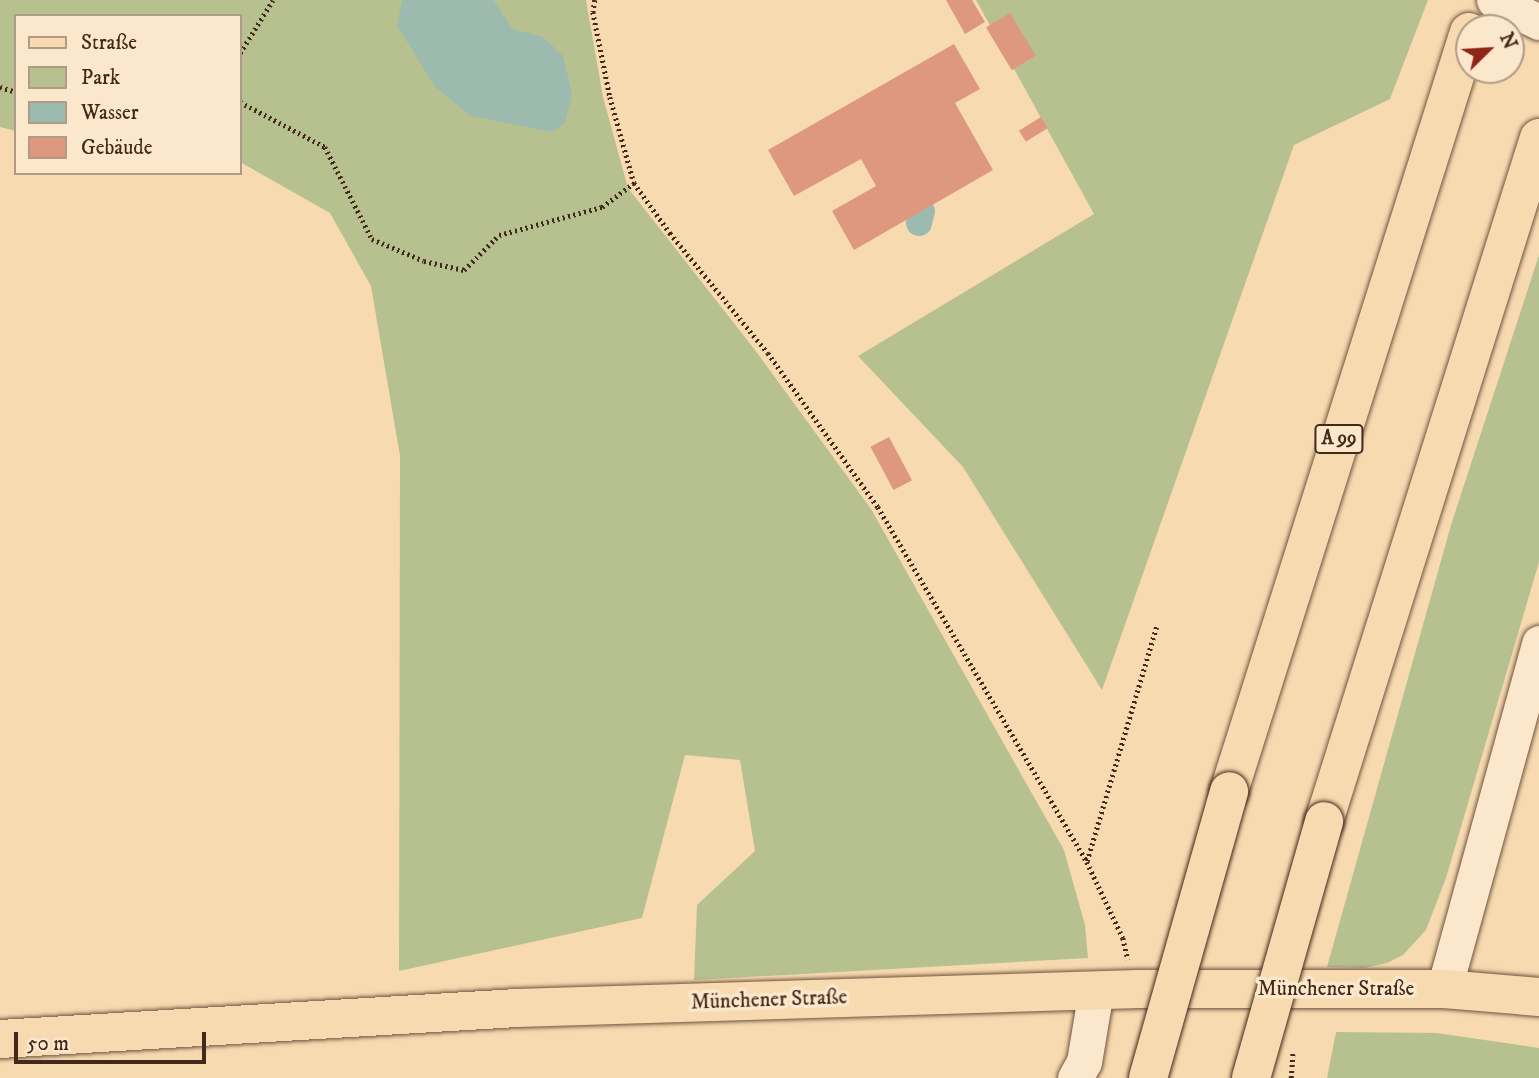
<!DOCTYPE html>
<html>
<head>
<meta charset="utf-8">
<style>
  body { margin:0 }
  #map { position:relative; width:1539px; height:1078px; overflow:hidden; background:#f8dab0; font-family:"IM FELL DW Pica",serif }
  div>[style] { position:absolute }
  .green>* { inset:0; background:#b7c190 }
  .water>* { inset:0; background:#9dbaae }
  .canal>* { height:26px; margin:-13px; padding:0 13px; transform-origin:13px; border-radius:13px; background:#9dbaae }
  .building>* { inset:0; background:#de9880; transform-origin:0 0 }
  .path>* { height:4.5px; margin-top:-2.25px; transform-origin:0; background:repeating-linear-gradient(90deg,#43291a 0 2px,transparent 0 5.5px) }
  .roads { filter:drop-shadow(0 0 2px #705540) drop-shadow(0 0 2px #705540) }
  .minor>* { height:35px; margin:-17.5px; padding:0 17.5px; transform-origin:17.5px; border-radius:17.5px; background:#fae7cc }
  .major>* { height:38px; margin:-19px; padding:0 19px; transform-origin:19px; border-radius:19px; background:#f8dab0 }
  .highway>* { height:38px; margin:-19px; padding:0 19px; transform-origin:19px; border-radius:19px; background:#f8dab0 }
  .bridges { filter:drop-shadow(0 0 2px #43291a) drop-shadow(0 0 2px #43291a) }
  .highway-bridge>* { height:38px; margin:-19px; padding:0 19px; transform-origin:19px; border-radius:19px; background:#f8dab0 }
  span { translate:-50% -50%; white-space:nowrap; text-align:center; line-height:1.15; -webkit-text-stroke:7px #fae7cc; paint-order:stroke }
  .shield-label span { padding:2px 5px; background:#fae7cc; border:2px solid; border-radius:5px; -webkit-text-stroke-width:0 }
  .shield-label { font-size:19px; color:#43291a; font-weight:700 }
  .street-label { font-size:21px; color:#43291a }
  .legend { position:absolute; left:14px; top:14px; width:228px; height:161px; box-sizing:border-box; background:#fae7cc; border:2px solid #b19b85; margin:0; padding:9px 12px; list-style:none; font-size:21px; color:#43291a }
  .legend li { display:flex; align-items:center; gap:14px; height:35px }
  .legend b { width:35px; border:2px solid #b19b85 }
  .north { position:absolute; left:1455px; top:14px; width:70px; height:70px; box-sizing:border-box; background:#fae7cc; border:2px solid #b19b85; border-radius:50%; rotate:66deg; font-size:19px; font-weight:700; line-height:28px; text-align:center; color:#43291a }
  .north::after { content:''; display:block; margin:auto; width:24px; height:32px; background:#8f2418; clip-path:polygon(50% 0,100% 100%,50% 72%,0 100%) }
  .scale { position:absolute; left:14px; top:1032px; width:192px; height:32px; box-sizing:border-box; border:4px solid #43291a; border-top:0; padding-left:9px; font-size:21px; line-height:24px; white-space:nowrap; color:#43291a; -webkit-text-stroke:5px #fae7cc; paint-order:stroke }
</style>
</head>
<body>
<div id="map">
  <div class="green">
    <i style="clip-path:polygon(0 0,586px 0,603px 97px,628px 188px,755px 350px,871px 509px,1064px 850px,1085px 925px,1088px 958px,694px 980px,697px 905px,755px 851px,740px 760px,685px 755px,642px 918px,399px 971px,400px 456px,371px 286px,330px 213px,240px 162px,240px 16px,16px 16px,16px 131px,0 127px)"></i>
    <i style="clip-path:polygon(976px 0,1428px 0,1390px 99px,1294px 145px,1102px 690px,963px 467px,858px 356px,1094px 214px)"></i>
    <i style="clip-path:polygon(1539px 255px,1539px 562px,1446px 878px,1426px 930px,1403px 955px,1387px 963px,1364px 968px,1327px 967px,1451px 525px)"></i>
    <i style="clip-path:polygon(1336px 1032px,1437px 1033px,1539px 1048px,1539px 1078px,1327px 1078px)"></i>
  </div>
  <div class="water">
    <i style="clip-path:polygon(402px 0,493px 0,513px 29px,543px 37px,563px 56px,572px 94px,565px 123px,552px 132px,471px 116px,435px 87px,397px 25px)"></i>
  </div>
  <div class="canal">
    <i style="left:919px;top:223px;width:12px;rotate:-76deg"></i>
  </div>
  <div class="building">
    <i style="clip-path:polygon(946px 0,972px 0,985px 22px,965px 34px)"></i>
    <i style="left:1010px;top:13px;width:50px;height:28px;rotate:59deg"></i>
    <i style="clip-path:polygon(954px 44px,980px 89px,955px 103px,993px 170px,854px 250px,832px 211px,876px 186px,861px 159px,794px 196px,768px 150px)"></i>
    <i style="left:1041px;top:117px;width:13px;height:26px;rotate:58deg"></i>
    <i style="left:889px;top:437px;width:49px;height:21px;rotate:62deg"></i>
  </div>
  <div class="path">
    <i style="left:595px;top:0;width:12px;rotate:99deg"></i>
    <i style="left:593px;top:12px;width:87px;rotate:78.7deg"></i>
    <i style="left:610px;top:97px;width:89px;rotate:74.4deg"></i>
    <i style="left:634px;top:183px;width:62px;rotate:54.2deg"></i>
    <i style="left:670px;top:233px;width:155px;rotate:50.8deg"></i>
    <i style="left:768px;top:353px;width:189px;rotate:54.5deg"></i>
    <i style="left:878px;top:507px;width:412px;rotate:59.5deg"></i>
    <i style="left:1087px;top:862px;width:84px;rotate:64.7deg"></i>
    <i style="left:1123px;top:938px;width:22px;rotate:77deg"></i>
    <i style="left:240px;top:53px;width:62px;rotate:-58.1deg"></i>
    <i style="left:0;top:87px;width:17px;rotate:17deg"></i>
    <i style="left:240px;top:102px;width:96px;rotate:27.9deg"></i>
    <i style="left:325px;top:147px;width:103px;rotate:62.9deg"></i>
    <i style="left:372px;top:239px;width:56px;rotate:22.9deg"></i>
    <i style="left:424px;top:261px;width:41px;rotate:12.7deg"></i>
    <i style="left:464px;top:270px;width:49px;rotate:-45deg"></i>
    <i style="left:499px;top:235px;width:107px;rotate:-15.2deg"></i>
    <i style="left:602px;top:207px;width:40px;rotate:-37deg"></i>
    <i style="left:1087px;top:861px;width:247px;rotate:-73.5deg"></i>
    <i style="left:1291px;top:1078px;width:26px;rotate:-86deg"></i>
  </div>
  <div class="roads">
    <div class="minor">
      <i style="left:1494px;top:0;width:50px;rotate:26.1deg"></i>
      <i style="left:1444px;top:989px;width:359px;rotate:-74.6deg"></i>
      <i style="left:1075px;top:1078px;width:18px;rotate:-61deg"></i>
      <i style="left:1084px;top:1062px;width:73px;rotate:-80.5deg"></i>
    </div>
    <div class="major">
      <i style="left:0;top:1039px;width:518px;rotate:-3.43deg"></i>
      <i style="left:517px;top:1008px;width:622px;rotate:-1.75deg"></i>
      <i style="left:1139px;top:989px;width:305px"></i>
      <i style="left:1444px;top:989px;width:95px;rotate:4.8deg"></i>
    </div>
    <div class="highway">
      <i style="left:1229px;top:791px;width:796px;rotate:-72.45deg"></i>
      <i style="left:1324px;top:821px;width:716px;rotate:-72.53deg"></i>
    </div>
  </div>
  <div class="bridges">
    <div class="highway-bridge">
      <i style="left:1148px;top:1078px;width:298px;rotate:-74.2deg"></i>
      <i style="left:1251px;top:1078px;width:267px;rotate:-74.1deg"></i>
    </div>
  </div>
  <div class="shield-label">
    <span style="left:1339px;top:439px">A 99</span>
  </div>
  <div class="street-label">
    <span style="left:1336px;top:989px">Münchener Straße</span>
    <span style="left:769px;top:1000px;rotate:-2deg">Münchener Straße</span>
  </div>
  <ul class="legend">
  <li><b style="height:9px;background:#f8dab0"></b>Straße</li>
  <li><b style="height:19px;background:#b7c190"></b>Park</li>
  <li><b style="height:19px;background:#9dbaae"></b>Wasser</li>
  <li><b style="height:19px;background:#de9880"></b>Gebäude</li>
  </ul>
  <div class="north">N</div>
  <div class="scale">50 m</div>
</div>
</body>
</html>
